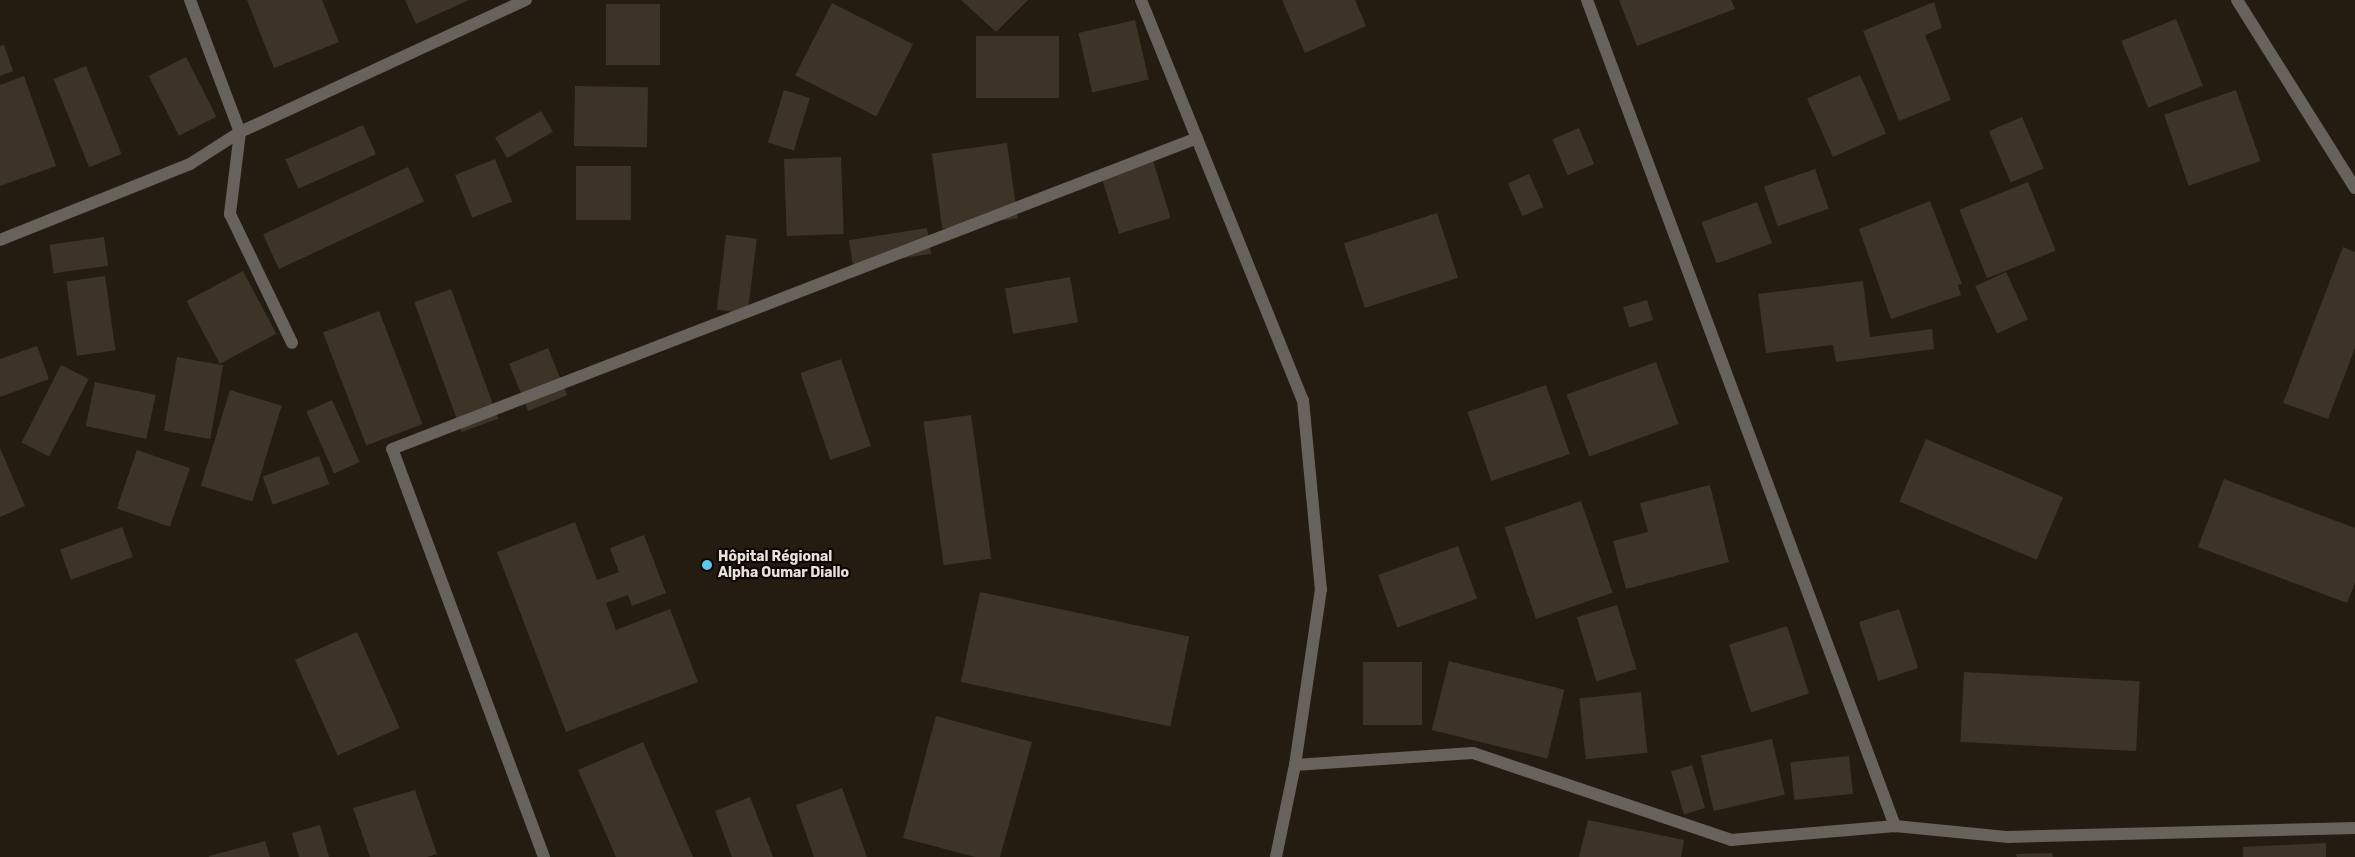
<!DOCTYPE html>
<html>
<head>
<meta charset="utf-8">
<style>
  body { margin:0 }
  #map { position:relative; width:2355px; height:857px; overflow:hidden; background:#251c11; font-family:Rubik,sans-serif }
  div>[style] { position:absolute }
  .building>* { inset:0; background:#3d3327; transform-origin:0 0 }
  .service>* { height:12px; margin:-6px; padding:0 6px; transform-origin:6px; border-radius:6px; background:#67625c }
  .minor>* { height:12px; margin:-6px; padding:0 6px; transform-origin:6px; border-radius:6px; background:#67625c }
  .dots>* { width:14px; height:14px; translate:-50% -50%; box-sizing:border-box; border:2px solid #0b0704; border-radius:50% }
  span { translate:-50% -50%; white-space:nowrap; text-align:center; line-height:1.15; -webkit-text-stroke:4.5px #0b0704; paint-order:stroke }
  .poi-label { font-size:14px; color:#e9e2da; font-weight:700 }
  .left { translate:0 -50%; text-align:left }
</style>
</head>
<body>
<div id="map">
  <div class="building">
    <i style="clip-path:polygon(247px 0,322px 0,339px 42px,274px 68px)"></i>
    <i style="clip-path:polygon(405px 0,469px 0,416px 24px)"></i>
    <i style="clip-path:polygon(961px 0,1028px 0,996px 32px)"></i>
    <i style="clip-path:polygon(1282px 0,1355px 0,1366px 26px,1305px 53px)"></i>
    <i style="clip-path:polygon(1619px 0,1731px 0,1735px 9px,1637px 46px)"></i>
    <i style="clip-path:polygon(1934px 2px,1942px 28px,1925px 35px,1951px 100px,1899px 121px,1863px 31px)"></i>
    <i style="left:832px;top:3px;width:91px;height:81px;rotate:27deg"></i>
    <i style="left:660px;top:4px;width:61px;height:54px;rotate:90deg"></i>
    <i style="left:2176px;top:19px;width:72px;height:59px;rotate:68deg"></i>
    <i style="left:1135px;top:20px;width:61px;height:58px;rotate:77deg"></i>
    <i style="left:976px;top:36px;width:83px;height:62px"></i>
    <i style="clip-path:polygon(4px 45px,13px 71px,0 76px,0 46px)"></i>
    <i style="left:186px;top:57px;width:67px;height:42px;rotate:63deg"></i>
    <i style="left:86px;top:66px;width:95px;height:35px;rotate:68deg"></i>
    <i style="left:1860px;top:75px;width:64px;height:58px;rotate:66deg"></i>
    <i style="clip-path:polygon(24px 76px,56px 166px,0 186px,0 85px)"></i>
    <i style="left:575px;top:86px;width:73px;height:60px;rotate:1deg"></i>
    <i style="left:784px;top:90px;width:27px;height:55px;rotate:17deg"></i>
    <i style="left:2236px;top:90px;width:75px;height:76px;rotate:71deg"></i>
    <i style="left:541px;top:111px;width:24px;height:53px;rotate:60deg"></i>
    <i style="left:2022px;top:117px;width:56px;height:36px;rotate:67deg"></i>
    <i style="left:363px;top:125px;width:32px;height:85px;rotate:66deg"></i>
    <i style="left:1579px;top:128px;width:39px;height:29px;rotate:67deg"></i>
    <i style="left:1007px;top:143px;width:76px;height:76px;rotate:82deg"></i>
    <i style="left:1151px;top:154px;width:67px;height:54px;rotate:73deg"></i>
    <i style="left:841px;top:157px;width:77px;height:57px;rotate:88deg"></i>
    <i style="left:495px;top:159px;width:46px;height:43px;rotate:68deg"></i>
    <i style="left:576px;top:166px;width:55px;height:54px"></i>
    <i style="left:408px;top:167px;width:38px;height:160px;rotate:65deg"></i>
    <i style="left:1815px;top:169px;width:42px;height:54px;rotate:71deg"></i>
    <i style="left:1529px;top:174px;width:36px;height:23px;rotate:66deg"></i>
    <i style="left:2028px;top:182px;width:74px;height:74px;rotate:68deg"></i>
    <i style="clip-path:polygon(1930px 201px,1962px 284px,1958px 285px,1961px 295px,1891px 319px,1859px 229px)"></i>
    <i style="left:1757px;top:202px;width:44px;height:59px;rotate:70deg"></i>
    <i style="left:1437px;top:213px;width:68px;height:98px;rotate:72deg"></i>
    <i style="left:927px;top:228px;width:26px;height:79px;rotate:81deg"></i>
    <i style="left:726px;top:235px;width:31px;height:75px;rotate:7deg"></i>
    <i style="left:104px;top:237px;width:29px;height:55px;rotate:82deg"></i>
    <i style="clip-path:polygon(2343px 247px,2355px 252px,2355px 348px,2328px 419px,2283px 403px)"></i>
    <i style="left:243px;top:271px;width:71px;height:64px;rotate:62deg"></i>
    <i style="left:2006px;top:272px;width:52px;height:34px;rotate:65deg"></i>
    <i style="left:105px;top:276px;width:75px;height:39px;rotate:82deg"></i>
    <i style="left:1070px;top:277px;width:46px;height:66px;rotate:80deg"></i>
    <i style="clip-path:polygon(1863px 281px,1870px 337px,1932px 329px,1934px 349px,1836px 362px,1833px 345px,1766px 353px,1758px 294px)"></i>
    <i style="left:451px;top:289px;width:138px;height:39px;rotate:70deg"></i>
    <i style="left:1647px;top:300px;width:21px;height:25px;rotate:73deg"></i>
    <i style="left:379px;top:311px;width:121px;height:60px;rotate:69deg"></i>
    <i style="clip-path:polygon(37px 346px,49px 379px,0 397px,0 359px)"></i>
    <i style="left:548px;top:348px;width:51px;height:42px;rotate:68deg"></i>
    <i style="left:177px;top:357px;width:47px;height:75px;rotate:10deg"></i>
    <i style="left:841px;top:359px;width:92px;height:43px;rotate:71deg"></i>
    <i style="left:1656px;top:362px;width:66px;height:95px;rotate:70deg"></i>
    <i style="left:61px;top:365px;width:31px;height:87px;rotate:27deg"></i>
    <i style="left:95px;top:382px;width:62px;height:45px;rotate:12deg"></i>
    <i style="left:1546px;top:385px;width:73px;height:83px;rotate:71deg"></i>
    <i style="left:230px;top:390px;width:54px;height:100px;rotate:17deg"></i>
    <i style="left:332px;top:400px;width:68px;height:28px;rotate:66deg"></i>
    <i style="left:971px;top:415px;width:145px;height:48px;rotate:82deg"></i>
    <i style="left:1926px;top:439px;width:149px;height:68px;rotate:23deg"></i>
    <i style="clip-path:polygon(0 448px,25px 506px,0 517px)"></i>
    <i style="left:137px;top:450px;width:56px;height:62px;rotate:19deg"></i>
    <i style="left:319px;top:456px;width:30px;height:60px;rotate:70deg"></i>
    <i style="clip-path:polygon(2224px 479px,2355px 528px,2355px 583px,2347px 603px,2198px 547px)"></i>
    <i style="clip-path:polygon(1710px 485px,1729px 562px,1626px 589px,1613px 541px,1648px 532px,1640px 503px)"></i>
    <i style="left:1581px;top:501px;width:97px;height:81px;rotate:71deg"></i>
    <i style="clip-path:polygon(575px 522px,597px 580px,619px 572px,610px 548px,644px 535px,666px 593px,632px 606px,628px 595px,606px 603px,616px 630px,670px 609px,698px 682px,566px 732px,497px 552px)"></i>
    <i style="left:122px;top:527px;width:32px;height:66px;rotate:70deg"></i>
    <i style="left:1458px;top:546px;width:56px;height:85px;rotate:70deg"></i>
    <i style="left:980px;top:592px;width:214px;height:92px;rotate:12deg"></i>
    <i style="left:1617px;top:605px;width:67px;height:42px;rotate:73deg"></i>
    <i style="left:1899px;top:609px;width:62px;height:42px;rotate:72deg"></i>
    <i style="left:1787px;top:626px;width:71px;height:61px;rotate:72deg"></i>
    <i style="left:357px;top:632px;width:105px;height:68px;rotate:66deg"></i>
    <i style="left:1449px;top:661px;width:119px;height:71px;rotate:14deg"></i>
    <i style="left:1363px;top:662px;width:59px;height:63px"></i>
    <i style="left:1964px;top:672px;width:176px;height:70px;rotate:3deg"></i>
    <i style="left:1641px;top:692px;width:61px;height:62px;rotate:84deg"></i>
    <i style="clip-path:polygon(936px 716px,1032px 742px,1000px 857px,975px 857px,903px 838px)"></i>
    <i style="left:1772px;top:739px;width:57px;height:73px;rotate:77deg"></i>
    <i style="clip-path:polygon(643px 742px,693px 857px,616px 857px,578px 770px)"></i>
    <i style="left:1849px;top:756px;width:38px;height:59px;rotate:84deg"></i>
    <i style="left:1692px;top:765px;width:45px;height:22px;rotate:73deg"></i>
    <i style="clip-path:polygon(842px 788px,867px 857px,814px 857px,796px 805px)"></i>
    <i style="clip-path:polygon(415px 790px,437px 854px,427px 857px,370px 857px,353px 808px)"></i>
    <i style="clip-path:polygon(750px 797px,773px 857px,732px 857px,715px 811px)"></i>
    <i style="clip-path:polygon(1588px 820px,1684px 840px,1681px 857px,1579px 857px)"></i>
    <i style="clip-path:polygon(320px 825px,329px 857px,299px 857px,292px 833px)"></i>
    <i style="clip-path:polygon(265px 841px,270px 857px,209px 857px,209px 856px)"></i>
    <i style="clip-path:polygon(2326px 843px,2326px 857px,2243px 857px,2243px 847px)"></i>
    <i style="clip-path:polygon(2052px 853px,2053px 857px,2017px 857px,2016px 854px)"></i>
  </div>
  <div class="service">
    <i style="left:2237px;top:0;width:222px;rotate:57.9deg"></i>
    <i style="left:1295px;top:765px;width:178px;rotate:-3.9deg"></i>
    <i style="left:1473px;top:753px;width:272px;rotate:18.6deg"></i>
    <i style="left:1731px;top:840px;width:165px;rotate:-4.9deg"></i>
    <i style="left:544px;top:857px;width:435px;rotate:-110.4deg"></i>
    <i style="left:392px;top:449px;width:863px;rotate:-21.12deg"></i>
  </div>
  <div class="minor">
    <i style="left:190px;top:0;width:141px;rotate:69.3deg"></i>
    <i style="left:240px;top:132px;width:315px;rotate:-24.8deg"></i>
    <i style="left:1141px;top:0;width:432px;rotate:68deg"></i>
    <i style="left:1303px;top:400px;width:190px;rotate:84.6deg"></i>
    <i style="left:1321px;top:589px;width:178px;rotate:98.4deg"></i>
    <i style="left:1295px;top:765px;width:94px;rotate:101.7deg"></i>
    <i style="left:1587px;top:0;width:882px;rotate:69.55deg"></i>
    <i style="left:1895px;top:826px;width:114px;rotate:5.6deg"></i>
    <i style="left:2008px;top:837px;width:347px;rotate:-1.5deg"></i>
    <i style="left:0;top:240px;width:205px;rotate:-21.8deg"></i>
    <i style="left:190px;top:164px;width:59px;rotate:-32.6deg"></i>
    <i style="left:240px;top:132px;width:83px;rotate:97deg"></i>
    <i style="left:230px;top:214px;width:143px;rotate:64.3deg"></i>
  </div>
  <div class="dots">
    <i style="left:707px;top:565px;background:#5dc7e8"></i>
  </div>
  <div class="poi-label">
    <span class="left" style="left:718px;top:565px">Hôpital Régional<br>Alpha Oumar Diallo</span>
  </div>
</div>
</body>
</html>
